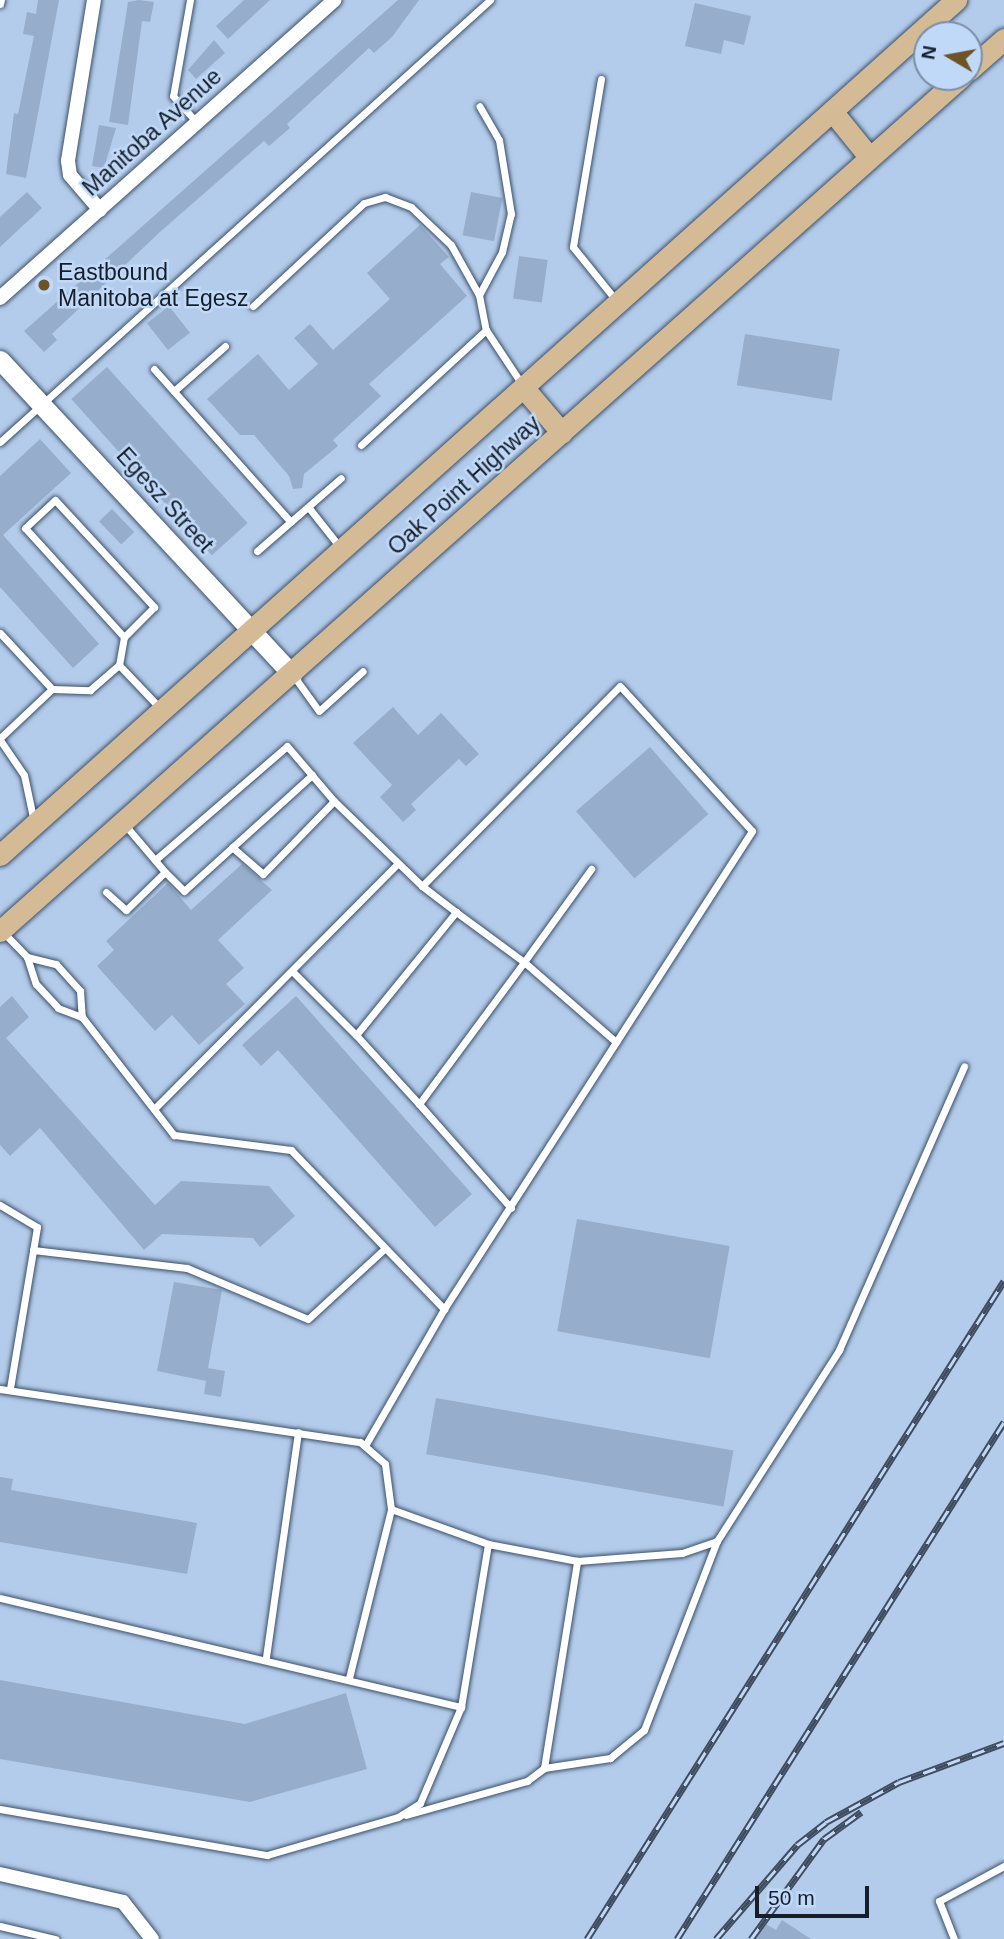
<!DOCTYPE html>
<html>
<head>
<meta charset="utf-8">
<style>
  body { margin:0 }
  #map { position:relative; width:1004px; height:1939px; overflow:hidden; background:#b4cceb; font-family:Helvetica,sans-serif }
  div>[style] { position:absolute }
  .building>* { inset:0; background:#96aecc; transform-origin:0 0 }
  .roads { filter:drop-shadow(0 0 2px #3b506a) drop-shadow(0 0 2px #3b506a) }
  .lane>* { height:7px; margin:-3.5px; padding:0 3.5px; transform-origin:3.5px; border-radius:3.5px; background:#fff }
  .street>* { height:14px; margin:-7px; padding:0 7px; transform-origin:7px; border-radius:7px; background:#fff }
  .secondary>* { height:19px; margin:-9.5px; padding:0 9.5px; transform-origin:9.5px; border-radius:9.5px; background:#fff }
  .primary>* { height:21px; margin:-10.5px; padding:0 10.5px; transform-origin:10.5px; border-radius:10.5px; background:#d4ba95 }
  .rail>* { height:7px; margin-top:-3.5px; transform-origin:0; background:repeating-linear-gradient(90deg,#c0d9f8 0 13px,#404c5e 0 26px); box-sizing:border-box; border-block:2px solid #404c5e }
  .dots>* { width:19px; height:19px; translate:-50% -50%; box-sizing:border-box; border:4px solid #c0d9f8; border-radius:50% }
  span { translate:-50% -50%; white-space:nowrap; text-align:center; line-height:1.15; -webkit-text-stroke:5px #c0d9f8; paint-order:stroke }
  .street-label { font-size:23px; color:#161e2a }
  .poi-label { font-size:23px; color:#161e2a }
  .left { translate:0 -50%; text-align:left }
  .north { position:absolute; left:913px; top:21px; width:70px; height:70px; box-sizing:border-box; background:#c0d9f8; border:2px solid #7c8ea6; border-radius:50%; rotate:280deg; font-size:19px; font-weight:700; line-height:28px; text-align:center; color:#161e2a }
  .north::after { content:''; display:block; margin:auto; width:24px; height:32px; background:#6f5226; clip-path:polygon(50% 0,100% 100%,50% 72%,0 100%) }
  .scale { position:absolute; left:755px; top:1886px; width:114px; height:32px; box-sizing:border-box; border:4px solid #161e2a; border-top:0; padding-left:9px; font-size:21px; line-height:24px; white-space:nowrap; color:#161e2a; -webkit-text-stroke:5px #c0d9f8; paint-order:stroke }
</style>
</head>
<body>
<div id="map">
  <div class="building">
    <i style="clip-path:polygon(38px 0,59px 0,26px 178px,6px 174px,14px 113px,18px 114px,34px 36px,23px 34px,27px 12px,36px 14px)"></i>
    <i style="clip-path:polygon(139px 0,154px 2px,150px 22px,142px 21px,128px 125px,109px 122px,128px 2px)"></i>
    <i style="clip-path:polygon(244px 0,270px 0,228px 39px,216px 26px)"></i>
    <i style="clip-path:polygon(398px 0,419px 0,392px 37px,374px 53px,369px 48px,287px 124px,290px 128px,269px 146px,264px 141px,160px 232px,52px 334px,57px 340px,44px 352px,24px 331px)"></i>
    <i style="clip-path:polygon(695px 3px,751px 16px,744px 45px,724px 40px,721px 54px,685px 46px)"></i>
    <i style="clip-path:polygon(214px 40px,225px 53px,196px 79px,188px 70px)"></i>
    <i style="clip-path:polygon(99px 125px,116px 128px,104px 168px,92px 166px)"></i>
    <i style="clip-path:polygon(27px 192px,42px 208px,0 247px,0 217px)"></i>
    <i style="left:471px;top:192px;width:32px;height:44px;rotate:11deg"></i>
    <i style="clip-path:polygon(420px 225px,449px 257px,440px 264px,467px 296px,369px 384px,381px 396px,333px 440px,338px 446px,304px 474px,302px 488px,293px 489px,289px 476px,254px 435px,240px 435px,207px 399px,258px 354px,289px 390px,318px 364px,294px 338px,310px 324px,333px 350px,390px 299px,367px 273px)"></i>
    <i style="left:519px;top:256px;width:29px;height:43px;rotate:8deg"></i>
    <i style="left:169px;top:306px;width:34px;height:28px;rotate:52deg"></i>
    <i style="left:745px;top:334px;width:96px;height:52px;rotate:9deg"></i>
    <i style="left:107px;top:367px;width:210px;height:48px;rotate:48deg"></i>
    <i style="clip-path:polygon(40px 439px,71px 473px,3px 535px,99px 644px,73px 668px,0 587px,0 476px)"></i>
    <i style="left:112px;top:509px;width:32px;height:18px;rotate:46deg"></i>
    <i style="clip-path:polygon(393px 707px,418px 735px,441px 713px,479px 754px,466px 766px,459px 759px,411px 804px,416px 810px,403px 822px,380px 797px,392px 785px,353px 743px)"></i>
    <i style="left:650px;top:747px;width:89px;height:98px;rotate:49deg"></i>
    <i style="clip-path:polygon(242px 864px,272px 890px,218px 940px,244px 968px,226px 984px,245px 1004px,199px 1045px,172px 1015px,155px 1031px,97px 966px,114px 950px,106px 941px,168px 883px,191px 910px)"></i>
    <i style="clip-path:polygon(12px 996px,29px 1017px,6px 1038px,155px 1205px,181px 1181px,269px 1186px,295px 1216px,260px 1247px,253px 1238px,162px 1234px,144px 1250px,40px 1128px,10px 1156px,0 1145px,0 1007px)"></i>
    <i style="clip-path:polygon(296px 996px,472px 1194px,435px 1227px,278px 1050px,261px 1066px,242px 1045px)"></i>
    <i style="left:577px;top:1219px;width:155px;height:114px;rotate:10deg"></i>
    <i style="clip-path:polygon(174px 1282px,222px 1290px,208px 1368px,225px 1371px,221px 1397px,204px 1394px,206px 1381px,157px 1371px)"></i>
    <i style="left:436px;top:1398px;width:302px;height:57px;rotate:10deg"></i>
    <i style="clip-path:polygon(0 1477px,13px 1479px,11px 1490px,197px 1523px,187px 1574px,0 1542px)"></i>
    <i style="clip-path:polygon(0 1680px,245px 1724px,346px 1693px,367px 1769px,250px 1802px,0 1759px)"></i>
    <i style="clip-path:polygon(782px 1920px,811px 1939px,754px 1939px,764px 1923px,776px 1930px)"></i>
  </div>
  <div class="roads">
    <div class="lane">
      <i style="left:190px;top:0;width:97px;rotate:100deg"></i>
      <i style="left:173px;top:96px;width:36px;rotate:48deg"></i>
      <i style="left:0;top:4px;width:4px;rotate:-76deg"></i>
      <i style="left:601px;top:79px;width:170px;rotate:99.5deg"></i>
      <i style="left:573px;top:247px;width:67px;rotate:51.1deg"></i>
      <i style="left:479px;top:295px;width:49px;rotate:-61.9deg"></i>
      <i style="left:502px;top:252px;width:39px;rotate:-77deg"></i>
      <i style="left:511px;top:214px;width:75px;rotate:-99.2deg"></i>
      <i style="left:499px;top:140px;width:39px;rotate:-120deg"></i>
      <i style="left:253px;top:306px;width:151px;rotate:-42.9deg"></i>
      <i style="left:364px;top:203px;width:22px;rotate:-16deg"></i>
      <i style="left:385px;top:197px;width:28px;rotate:21deg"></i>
      <i style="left:411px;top:207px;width:55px;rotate:43.5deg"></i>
      <i style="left:451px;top:245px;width:57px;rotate:60.8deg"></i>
      <i style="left:479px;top:295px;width:36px;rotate:79deg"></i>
      <i style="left:486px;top:330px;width:67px;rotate:56.5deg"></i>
      <i style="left:154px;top:369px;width:205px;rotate:48.2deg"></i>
      <i style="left:174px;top:391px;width:68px;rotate:-41.4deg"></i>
      <i style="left:0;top:442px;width:660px;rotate:-42.05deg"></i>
      <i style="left:361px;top:445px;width:170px;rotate:-42.6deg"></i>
      <i style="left:309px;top:508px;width:48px;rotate:51.7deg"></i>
      <i style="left:257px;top:551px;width:111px;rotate:-41deg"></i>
      <i style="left:0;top:633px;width:76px;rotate:47.1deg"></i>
      <i style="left:124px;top:637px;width:147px;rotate:-132.2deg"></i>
      <i style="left:25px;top:528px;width:41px;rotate:-43deg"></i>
      <i style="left:55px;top:500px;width:146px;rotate:47.2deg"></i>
      <i style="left:154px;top:607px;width:42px;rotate:135deg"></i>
      <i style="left:124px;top:637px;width:28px;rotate:100deg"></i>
      <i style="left:119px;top:665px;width:59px;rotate:46.4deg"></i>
      <i style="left:293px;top:675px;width:44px;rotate:54.2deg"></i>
      <i style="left:319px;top:711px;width:59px;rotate:-42.3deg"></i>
      <i style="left:0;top:738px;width:71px;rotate:-43.3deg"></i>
      <i style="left:52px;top:689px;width:38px;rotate:2deg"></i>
      <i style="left:90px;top:690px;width:38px;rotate:-41deg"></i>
      <i style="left:0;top:740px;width:42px;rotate:55.6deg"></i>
      <i style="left:24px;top:775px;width:48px;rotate:78deg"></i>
      <i style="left:334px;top:801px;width:122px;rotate:44deg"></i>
      <i style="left:422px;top:886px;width:281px;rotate:-45.3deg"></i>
      <i style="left:620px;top:686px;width:196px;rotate:47.7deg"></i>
      <i style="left:752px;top:831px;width:569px;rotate:122.8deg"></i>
      <i style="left:444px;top:1309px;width:158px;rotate:120deg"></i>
      <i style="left:155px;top:860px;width:174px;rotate:-40.8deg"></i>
      <i style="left:287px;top:746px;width:72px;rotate:49.5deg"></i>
      <i style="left:334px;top:801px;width:102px;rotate:134.2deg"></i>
      <i style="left:263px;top:874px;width:41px;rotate:-138.9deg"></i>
      <i style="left:165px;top:872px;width:27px;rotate:45deg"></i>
      <i style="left:184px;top:891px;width:173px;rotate:-42.2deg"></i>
      <i style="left:106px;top:892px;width:27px;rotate:42deg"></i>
      <i style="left:126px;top:910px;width:54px;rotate:-44.3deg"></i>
      <i style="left:165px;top:872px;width:62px;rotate:-130.4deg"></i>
      <i style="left:456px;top:912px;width:84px;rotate:36.3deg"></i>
      <i style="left:524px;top:962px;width:115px;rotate:-54.2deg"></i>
      <i style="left:3px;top:932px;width:35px;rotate:46deg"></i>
      <i style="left:27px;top:957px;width:28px;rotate:72deg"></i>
      <i style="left:36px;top:984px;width:33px;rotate:47deg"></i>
      <i style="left:58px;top:1008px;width:26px;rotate:21deg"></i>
      <i style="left:82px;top:1017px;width:150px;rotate:52.1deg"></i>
      <i style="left:174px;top:1135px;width:118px;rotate:7.3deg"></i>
      <i style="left:291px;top:1150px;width:221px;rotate:46.1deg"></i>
      <i style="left:27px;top:957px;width:30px;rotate:14deg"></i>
      <i style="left:56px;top:964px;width:36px;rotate:48deg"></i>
      <i style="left:80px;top:991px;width:26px;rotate:86deg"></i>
      <i style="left:294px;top:973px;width:88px;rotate:45deg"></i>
      <i style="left:356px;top:1035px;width:159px;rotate:-50.9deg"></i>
      <i style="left:456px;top:912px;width:43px;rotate:-142.6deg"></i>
      <i style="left:356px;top:1035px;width:93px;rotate:47.6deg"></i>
      <i style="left:154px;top:1109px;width:344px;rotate:-45.2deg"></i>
      <i style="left:0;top:1205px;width:43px;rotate:30.7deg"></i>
      <i style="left:37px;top:1227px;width:164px;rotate:99.5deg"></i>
      <i style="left:511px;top:1208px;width:139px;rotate:-131.5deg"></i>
      <i style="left:419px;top:1104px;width:177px;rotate:-53.5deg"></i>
      <i style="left:524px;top:962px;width:122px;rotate:41deg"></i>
      <i style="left:33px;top:1250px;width:155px;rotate:6.7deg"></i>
      <i style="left:187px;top:1268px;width:131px;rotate:22.9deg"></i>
      <i style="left:308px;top:1319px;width:102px;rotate:-42.6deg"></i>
      <i style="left:0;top:1389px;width:364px;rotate:8.4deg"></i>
      <i style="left:360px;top:1442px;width:33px;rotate:41deg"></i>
      <i style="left:385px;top:1464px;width:45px;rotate:82.4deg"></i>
      <i style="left:391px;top:1509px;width:103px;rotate:19.8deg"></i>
      <i style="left:488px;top:1544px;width:91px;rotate:10.8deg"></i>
      <i style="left:577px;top:1561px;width:105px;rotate:-4.4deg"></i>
      <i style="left:682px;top:1553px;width:37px;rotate:-19deg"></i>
      <i style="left:717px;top:1541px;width:227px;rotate:-57.4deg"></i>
      <i style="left:839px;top:1350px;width:310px;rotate:-66.2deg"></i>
      <i style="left:0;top:1598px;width:474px;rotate:13.3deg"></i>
      <i style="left:461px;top:1707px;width:165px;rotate:-80.6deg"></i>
      <i style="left:266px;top:1657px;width:227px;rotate:-81.9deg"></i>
      <i style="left:349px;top:1678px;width:174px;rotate:-76deg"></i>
      <i style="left:544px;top:1768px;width:67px;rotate:-8.6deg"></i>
      <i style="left:610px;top:1758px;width:44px;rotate:-39.5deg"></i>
      <i style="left:644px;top:1730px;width:203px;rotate:-68.9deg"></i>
      <i style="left:0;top:1809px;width:271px;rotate:9.8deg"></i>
      <i style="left:267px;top:1855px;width:136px;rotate:-16.2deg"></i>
      <i style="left:398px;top:1817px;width:26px;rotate:-32deg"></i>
      <i style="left:420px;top:1803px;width:104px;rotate:-66.9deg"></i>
      <i style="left:406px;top:1815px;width:126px;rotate:-15.7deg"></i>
      <i style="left:527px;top:1781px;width:21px;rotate:-37deg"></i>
      <i style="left:544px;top:1768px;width:210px;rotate:-80.9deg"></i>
      <i style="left:0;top:1926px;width:57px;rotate:13.3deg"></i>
      <i style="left:954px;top:1939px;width:41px;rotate:-111.5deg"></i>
      <i style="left:939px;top:1901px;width:74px;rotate:-28.3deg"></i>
    </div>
    <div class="street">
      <i style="left:94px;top:0;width:163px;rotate:99.2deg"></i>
      <i style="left:68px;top:161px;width:14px;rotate:82deg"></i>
      <i style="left:70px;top:175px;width:46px;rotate:49.4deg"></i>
      <i style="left:0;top:298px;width:448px;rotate:-41.7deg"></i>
      <i style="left:0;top:1874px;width:126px;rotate:12.8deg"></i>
      <i style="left:123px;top:1902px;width:47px;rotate:51.9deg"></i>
    </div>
    <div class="secondary">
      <i style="left:0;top:360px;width:429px;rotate:47.1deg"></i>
    </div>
    <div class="primary">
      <i style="left:969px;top:70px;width:47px;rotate:-41.5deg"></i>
      <i style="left:832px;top:111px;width:60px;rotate:51deg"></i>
      <i style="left:523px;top:387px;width:60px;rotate:49.7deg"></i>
      <i style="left:0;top:855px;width:1283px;rotate:-41.81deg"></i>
      <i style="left:0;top:931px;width:1286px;rotate:-41.63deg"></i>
    </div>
  </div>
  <div class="rail">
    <i style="left:587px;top:1939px;width:779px;rotate:-57.64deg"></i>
    <i style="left:677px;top:1939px;width:612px;rotate:-57.69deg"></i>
    <i style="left:716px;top:1939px;width:124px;rotate:-49.2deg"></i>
    <i style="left:797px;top:1845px;width:37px;rotate:-38deg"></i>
    <i style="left:826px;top:1822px;width:83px;rotate:-28.7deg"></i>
    <i style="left:899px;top:1782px;width:112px;rotate:-20.4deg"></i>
    <i style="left:751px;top:1939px;width:124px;rotate:-53.9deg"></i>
    <i style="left:824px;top:1839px;width:46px;rotate:-36.1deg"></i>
  </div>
  <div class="dots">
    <i style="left:44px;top:285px;background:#6f5226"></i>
  </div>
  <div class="street-label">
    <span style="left:152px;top:132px;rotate:-42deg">Manitoba Avenue</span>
    <span style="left:464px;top:485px;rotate:-42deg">Oak Point Highway</span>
    <span style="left:165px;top:500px;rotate:48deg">Egesz Street</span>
  </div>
  <div class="poi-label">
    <span class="left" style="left:58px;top:285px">Eastbound<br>Manitoba at Egesz</span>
  </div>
  <div class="north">N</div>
  <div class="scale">50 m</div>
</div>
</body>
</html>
